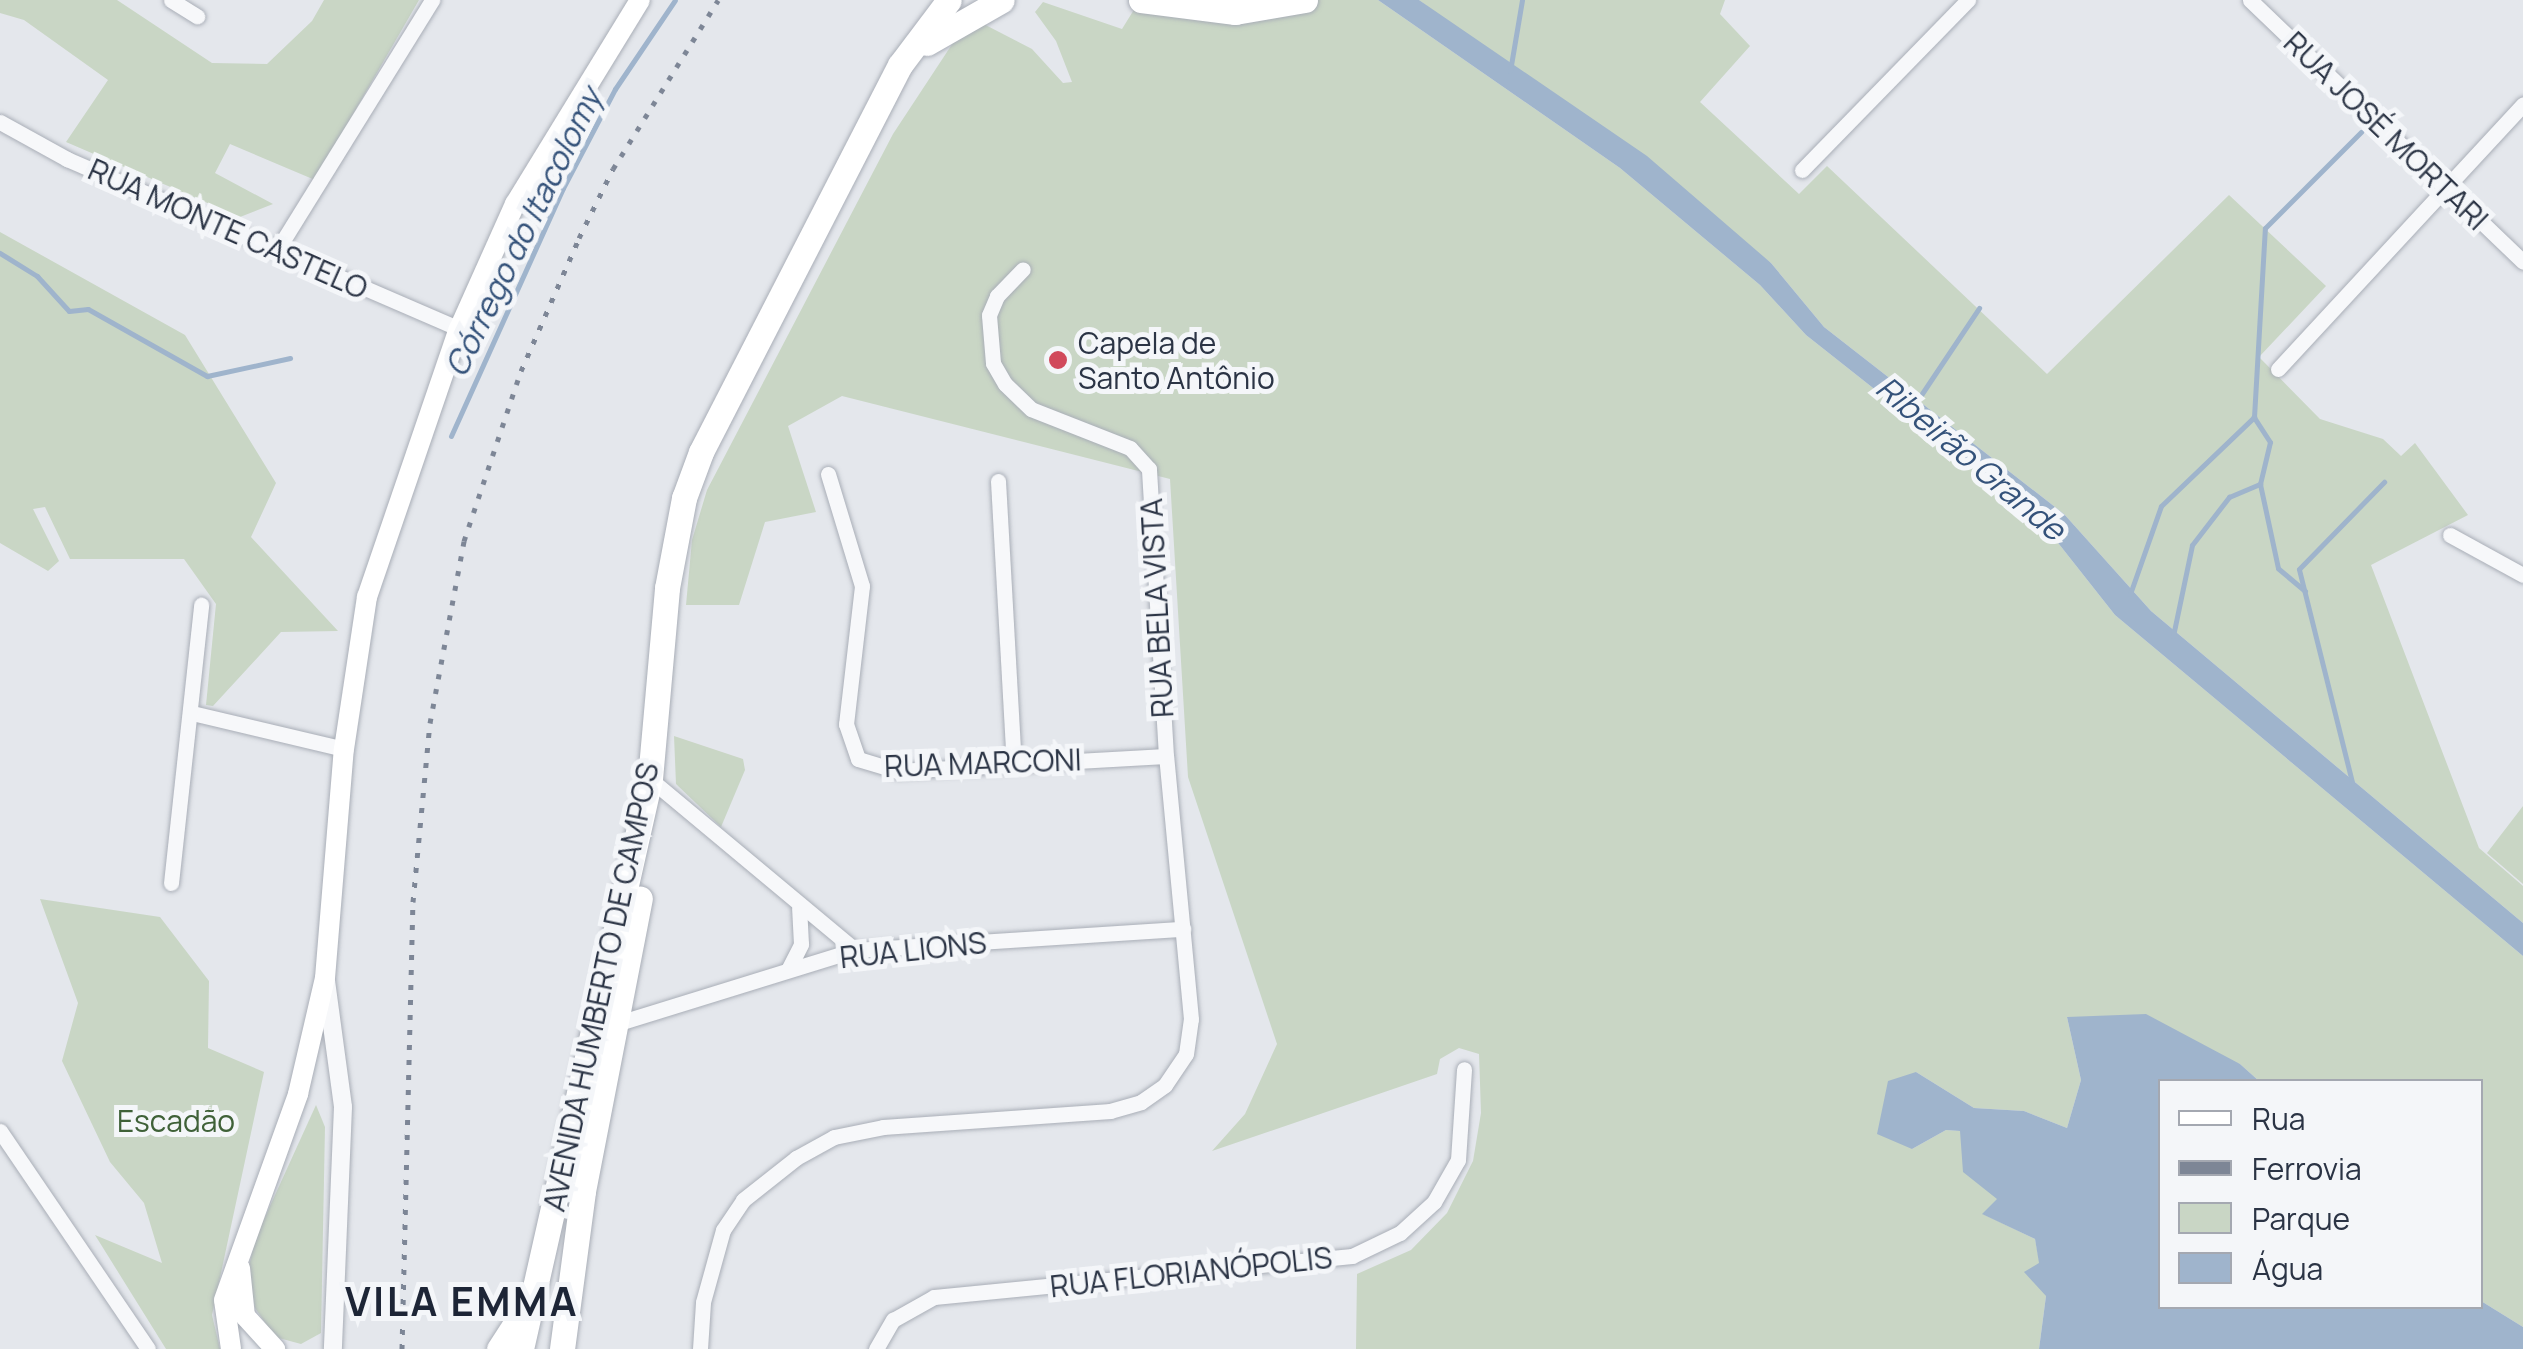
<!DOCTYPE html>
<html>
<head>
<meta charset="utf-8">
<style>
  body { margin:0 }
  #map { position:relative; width:2523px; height:1349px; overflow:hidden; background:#e4e7ec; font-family:Manrope,sans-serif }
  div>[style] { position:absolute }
  .green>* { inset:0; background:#c9d6c5 }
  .water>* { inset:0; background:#9fb4cc }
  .stream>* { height:5px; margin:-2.5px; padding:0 2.5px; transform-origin:2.5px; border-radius:2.5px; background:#9fb4cc }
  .roads { filter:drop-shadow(0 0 2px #a9aeb7) drop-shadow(0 0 2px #a9aeb7) }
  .minor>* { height:15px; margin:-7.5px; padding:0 7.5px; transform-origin:7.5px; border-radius:7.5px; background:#f7f8fa }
  .tertiary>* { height:18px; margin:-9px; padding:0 9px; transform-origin:9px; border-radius:9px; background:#f7f8fa }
  .secondary>* { height:20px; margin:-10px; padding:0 10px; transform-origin:10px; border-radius:10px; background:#fff }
  .trunk>* { height:25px; margin:-12.5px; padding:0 12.5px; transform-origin:12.5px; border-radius:12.5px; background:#fff }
  .rail>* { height:5px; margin-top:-2.5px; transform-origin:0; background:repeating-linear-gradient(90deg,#7d8696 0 5px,transparent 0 15px) }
  .dots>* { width:28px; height:28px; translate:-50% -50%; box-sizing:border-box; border:5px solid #f4f6f9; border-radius:50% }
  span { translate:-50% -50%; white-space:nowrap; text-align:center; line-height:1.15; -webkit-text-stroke:10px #f4f6f9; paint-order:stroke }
  .street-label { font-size:30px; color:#2b3445 }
  .poi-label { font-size:30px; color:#2b3445 }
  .left { translate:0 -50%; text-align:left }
  .park-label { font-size:30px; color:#3f6138 }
  .water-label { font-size:32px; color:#34527a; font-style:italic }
  .district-label { font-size:40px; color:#1d2536; font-weight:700; letter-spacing:2.5px }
  .legend { position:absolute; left:2158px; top:1079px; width:325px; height:230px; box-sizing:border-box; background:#f4f6f9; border:2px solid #a4a8b1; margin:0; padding:12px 18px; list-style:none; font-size:30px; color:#2b3445 }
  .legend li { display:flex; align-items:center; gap:20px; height:50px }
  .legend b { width:50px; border:2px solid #a4a8b1 }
</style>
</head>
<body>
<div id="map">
  <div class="green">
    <i style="clip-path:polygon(0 0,117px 0,212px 63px,267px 64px,312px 21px,324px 0,419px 0,315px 180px,230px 144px,215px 173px,273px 204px,240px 217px,66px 142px,108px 80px,24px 20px,0 13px)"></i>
    <i style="clip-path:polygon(1140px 0,1378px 0,1620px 168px,1760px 285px,1806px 335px,2040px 520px,2115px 615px,2523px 956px,2523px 1327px,2481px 1301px,2480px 1082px,2259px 1081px,2240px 1064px,2067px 1017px,2081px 1080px,2067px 1128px,2024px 1111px,1974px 1108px,1916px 1072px,1912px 1149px,1946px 1130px,1960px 1131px,1998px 1199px,1983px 1214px,2035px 1239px,2046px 1296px,2039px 1349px,1356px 1349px,1357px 1274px,1411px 1250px,1447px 1213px,1473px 1161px,1481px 1113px,1479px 1054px,1459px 1048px,1440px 1059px,1437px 1074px,1212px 1151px,1245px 1114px,1277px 1044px,1188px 777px,1170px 479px,842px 396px,788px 426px,816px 512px,765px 522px,739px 605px,686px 605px,692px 540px,707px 490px,893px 134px,970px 17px,1032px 49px,1063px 83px,1072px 82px,1056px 41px,1035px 12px,1043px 2px,1122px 29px)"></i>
    <i style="clip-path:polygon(1419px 0,1725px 0,1720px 14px,1750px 46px,1700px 102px,1799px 194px,1827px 166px,2047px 374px,2229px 195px,2326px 286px,2259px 357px,2320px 419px,2383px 439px,2401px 456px,2415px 443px,2468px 515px,2371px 565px,2479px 848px,2523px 886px,2523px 923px,2151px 611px,2064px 514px,1824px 327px,1771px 263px)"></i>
    <i style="clip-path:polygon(0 232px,185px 335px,276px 483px,251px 537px,338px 631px,281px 632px,213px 706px,206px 705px,216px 604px,184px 559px,70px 559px,45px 507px,33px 509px,59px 561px,48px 571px,0 543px)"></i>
    <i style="clip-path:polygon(674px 736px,743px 759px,745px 770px,721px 827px,676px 784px)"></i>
    <i style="clip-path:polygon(2523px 806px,2523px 884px,2487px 853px)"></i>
    <i style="clip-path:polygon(40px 899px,160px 917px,209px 981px,208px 1048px,264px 1072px,212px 1315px,220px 1349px,166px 1349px,95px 1235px,162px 1263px,144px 1203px,110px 1162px,62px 1061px,78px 1003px)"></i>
    <i style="clip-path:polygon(316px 1105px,325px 1127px,321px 1333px,301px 1344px,275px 1337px,255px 1308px,248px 1271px,255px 1239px)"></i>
  </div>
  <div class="water">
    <i style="clip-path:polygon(1378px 0,1419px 0,1647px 156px,1771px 263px,1824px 327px,2064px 514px,2151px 611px,2523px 923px,2523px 956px,2115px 615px,2040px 520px,1806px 335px,1760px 285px,1620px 168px)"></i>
    <i style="clip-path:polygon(2146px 1014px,2240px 1064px,2259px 1081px,2160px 1082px,2160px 1306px,2480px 1306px,2481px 1301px,2523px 1327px,2523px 1349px,2039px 1349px,2046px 1296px,2024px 1272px,2039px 1263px,2035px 1239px,1982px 1214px,1997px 1199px,1963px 1172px,1960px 1131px,1946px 1130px,1912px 1149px,1877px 1134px,1888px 1081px,1916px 1072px,1974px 1108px,2024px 1111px,2067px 1128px,2081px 1080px,2067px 1017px)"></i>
  </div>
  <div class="stream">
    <i style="left:1510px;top:71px;width:72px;rotate:-80.4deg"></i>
    <i style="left:0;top:253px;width:44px;rotate:31.9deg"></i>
    <i style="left:37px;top:276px;width:47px;rotate:47.6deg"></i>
    <i style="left:69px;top:311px;width:19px;rotate:-6deg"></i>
    <i style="left:88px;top:309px;width:137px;rotate:29.4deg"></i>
    <i style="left:207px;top:376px;width:85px;rotate:-12.2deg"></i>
    <i style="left:1917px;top:401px;width:112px;rotate:-56.3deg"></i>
    <i style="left:451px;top:436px;width:272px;rotate:-65.7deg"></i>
    <i style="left:563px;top:188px;width:112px;rotate:-62.3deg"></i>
    <i style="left:615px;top:89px;width:107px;rotate:-56deg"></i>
    <i style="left:2305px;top:591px;width:35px;rotate:-140deg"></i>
    <i style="left:2278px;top:568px;width:86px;rotate:-102.1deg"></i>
    <i style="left:2260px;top:484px;width:43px;rotate:-76.6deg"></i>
    <i style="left:2270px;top:442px;width:30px;rotate:-123deg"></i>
    <i style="left:2254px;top:417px;width:189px;rotate:-86.7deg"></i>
    <i style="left:2265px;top:228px;width:136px;rotate:-45deg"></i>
    <i style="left:2130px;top:594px;width:93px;rotate:-70.6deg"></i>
    <i style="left:2161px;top:506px;width:129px;rotate:-43.7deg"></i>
    <i style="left:2173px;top:636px;width:93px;rotate:-78.2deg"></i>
    <i style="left:2192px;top:545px;width:61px;rotate:-52.4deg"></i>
    <i style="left:2229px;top:497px;width:34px;rotate:-23deg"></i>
    <i style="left:2352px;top:782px;width:219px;rotate:-104deg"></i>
    <i style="left:2299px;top:569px;width:122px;rotate:-45.7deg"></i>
  </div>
  <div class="roads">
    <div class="minor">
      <i style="left:171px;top:0;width:31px;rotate:32deg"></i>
      <i style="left:2250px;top:0;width:378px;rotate:43.8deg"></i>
      <i style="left:0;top:122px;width:77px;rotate:28.9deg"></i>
      <i style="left:67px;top:159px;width:427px;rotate:23.4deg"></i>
      <i style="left:1802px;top:170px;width:238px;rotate:-45.7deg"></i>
      <i style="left:279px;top:247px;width:291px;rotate:-58.2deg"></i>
      <i style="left:2278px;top:369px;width:361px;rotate:-47.2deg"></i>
      <i style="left:828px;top:474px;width:117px;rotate:73.1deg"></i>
      <i style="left:862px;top:586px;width:139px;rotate:96.6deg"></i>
      <i style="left:846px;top:724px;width:37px;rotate:71deg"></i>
      <i style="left:858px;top:759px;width:42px;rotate:16.7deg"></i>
      <i style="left:898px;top:771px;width:268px;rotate:-3.2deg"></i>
      <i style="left:998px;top:481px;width:282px;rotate:86.8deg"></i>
      <i style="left:2450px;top:535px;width:83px;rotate:28.7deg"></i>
      <i style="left:192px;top:713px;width:156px;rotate:13.3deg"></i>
      <i style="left:650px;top:779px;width:267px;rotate:39.8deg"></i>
      <i style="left:171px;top:883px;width:280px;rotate:-83.8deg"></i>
      <i style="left:788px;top:970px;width:29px;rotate:-63deg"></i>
      <i style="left:801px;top:944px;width:36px;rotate:-93deg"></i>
      <i style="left:609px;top:1026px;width:257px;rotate:-17.2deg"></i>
      <i style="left:855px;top:950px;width:329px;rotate:-3.7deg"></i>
      <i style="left:0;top:1131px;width:263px;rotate:55.8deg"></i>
      <i style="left:700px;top:1349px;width:47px;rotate:-86.3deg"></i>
      <i style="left:703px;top:1302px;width:75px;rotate:-74.5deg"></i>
      <i style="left:723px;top:1230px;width:36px;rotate:-56deg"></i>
      <i style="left:743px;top:1200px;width:68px;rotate:-38.4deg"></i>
      <i style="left:796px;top:1158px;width:43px;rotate:-28.9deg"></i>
      <i style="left:834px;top:1137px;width:50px;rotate:-11.5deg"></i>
      <i style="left:883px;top:1127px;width:228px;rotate:-4deg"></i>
      <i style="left:1110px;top:1111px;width:32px;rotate:-16deg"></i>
      <i style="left:1141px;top:1102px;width:29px;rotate:-35deg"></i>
      <i style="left:1165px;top:1085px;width:37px;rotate:-56deg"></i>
      <i style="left:1186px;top:1054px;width:35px;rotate:-82deg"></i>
      <i style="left:1191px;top:1019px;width:264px;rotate:-95.4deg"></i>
      <i style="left:1166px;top:756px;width:288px;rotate:-93.4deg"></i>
      <i style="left:1149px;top:469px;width:28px;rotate:-132deg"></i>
      <i style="left:1130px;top:448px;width:106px;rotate:-158.5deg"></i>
      <i style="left:1031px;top:409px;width:36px;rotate:-136deg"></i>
      <i style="left:1005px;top:384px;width:24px;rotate:-120deg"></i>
      <i style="left:993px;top:363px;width:48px;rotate:-94.8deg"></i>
      <i style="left:989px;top:315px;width:21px;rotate:-67deg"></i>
      <i style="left:997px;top:296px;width:37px;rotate:-46deg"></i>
      <i style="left:876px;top:1349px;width:34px;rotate:-60deg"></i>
      <i style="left:893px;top:1320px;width:47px;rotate:-29.3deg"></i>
      <i style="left:934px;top:1297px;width:420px;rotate:-5.6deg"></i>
      <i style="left:1352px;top:1256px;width:53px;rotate:-25.6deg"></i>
      <i style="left:1400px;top:1233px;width:46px;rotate:-42.4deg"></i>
      <i style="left:1434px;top:1202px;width:48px;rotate:-60.3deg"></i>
      <i style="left:1458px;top:1160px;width:91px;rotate:-86.2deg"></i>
    </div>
    <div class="tertiary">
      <i style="left:326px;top:981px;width:127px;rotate:82.3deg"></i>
      <i style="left:343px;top:1107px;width:242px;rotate:92.4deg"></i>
    </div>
    <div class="secondary">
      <i style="left:240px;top:1268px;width:48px;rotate:84.1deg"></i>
      <i style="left:245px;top:1316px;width:45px;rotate:47.7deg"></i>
      <i style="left:231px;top:1349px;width:49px;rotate:-98.1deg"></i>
      <i style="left:224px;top:1300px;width:219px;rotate:-70.2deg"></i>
      <i style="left:298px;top:1094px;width:119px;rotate:-76.9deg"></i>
      <i style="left:325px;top:978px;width:230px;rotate:-85.3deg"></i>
      <i style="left:344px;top:749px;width:154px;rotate:-81.4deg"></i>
      <i style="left:367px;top:597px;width:283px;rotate:-71.1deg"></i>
      <i style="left:459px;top:329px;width:137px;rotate:-65.9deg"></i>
      <i style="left:515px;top:204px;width:239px;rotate:-58.5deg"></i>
    </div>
    <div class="trunk">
      <i style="left:1141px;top:0;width:95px;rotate:7.3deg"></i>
      <i style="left:1235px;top:12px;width:71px;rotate:-9.7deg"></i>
      <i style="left:927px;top:43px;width:86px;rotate:-29.8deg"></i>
      <i style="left:499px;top:1349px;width:40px;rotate:-57.1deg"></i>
      <i style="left:521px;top:1349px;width:584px;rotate:-77.25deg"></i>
      <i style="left:650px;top:779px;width:192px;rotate:-84.9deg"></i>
      <i style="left:667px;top:588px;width:92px;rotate:-79.3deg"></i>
      <i style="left:684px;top:498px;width:49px;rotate:-69.7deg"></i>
      <i style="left:701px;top:452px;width:435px;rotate:-62.8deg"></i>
      <i style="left:900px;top:65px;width:81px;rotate:-53deg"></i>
      <i style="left:562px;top:1349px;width:159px;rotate:-82.4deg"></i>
      <i style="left:583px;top:1191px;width:298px;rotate:-79deg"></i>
    </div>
  </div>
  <div class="rail">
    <i style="left:402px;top:1349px;width:447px;rotate:-88.6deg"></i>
    <i style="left:413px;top:902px;width:180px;rotate:-84.6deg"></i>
    <i style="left:430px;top:723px;width:185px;rotate:-79.4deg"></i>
    <i style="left:464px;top:541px;width:179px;rotate:-71.5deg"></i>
    <i style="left:521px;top:371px;width:145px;rotate:-66.4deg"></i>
    <i style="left:579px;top:238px;width:77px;rotate:-63.8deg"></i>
    <i style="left:613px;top:169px;width:199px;rotate:-58.1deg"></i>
  </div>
  <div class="dots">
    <i style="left:1058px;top:360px;background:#d1495b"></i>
  </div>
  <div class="street-label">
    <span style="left:2386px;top:131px;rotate:44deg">RUA JOSÉ MORTARI</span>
    <span style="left:228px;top:229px;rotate:24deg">RUA MONTE CASTELO</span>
    <span style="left:1157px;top:608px;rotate:-93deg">RUA BELA VISTA</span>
    <span style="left:983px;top:763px;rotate:-2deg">RUA MARCONI</span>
    <span style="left:913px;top:950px;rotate:-6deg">RUA LIONS</span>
    <span style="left:601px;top:987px;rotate:-78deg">AVENIDA HUMBERTO DE CAMPOS</span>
    <span style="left:1191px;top:1272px;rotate:-6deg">RUA FLORIANÓPOLIS</span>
  </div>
  <div class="poi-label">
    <span class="left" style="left:1078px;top:360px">Capela de<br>Santo Antônio</span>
  </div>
  <div class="park-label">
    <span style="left:176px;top:1121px">Escadão</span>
  </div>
  <div class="water-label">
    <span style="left:523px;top:232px;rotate:-64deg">Córrego do Itacolomy</span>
    <span style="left:1971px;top:458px;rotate:40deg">Ribeirão Grande</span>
  </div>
  <div class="district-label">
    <span style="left:462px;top:1301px">VILA EMMA</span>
  </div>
  <ul class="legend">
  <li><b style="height:12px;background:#fff"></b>Rua</li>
  <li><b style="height:12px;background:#7d8696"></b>Ferrovia</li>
  <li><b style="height:28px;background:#c9d6c5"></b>Parque</li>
  <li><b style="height:28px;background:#9fb4cc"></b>Água</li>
  </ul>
</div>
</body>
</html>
